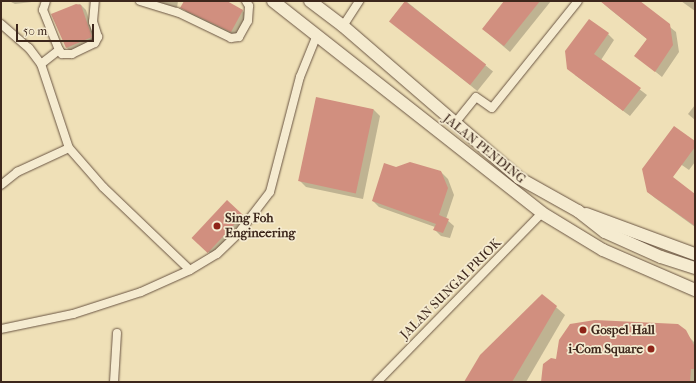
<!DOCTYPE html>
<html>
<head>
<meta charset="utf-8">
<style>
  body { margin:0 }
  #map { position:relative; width:696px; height:383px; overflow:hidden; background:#efe0b7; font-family:"IM FELL French Canon",serif }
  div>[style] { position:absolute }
  .shadow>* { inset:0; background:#0003; transform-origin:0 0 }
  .building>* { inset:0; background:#d18f7f; transform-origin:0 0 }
  .roads { filter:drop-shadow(0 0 1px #6a5543) drop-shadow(0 0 1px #6a5543) }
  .street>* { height:8px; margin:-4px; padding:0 4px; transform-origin:4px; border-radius:4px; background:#f5ebd0 }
  .secondary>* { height:12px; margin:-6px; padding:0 6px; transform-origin:6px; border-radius:6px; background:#f5ebd0 }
  .dots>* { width:11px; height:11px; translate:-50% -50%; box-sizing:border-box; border:2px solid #f5ebd0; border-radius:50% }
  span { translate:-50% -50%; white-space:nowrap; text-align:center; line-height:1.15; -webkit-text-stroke:3.5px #f5ebd0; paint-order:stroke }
  .street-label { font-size:13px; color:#3d271c }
  .poi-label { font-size:13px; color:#3d271c; font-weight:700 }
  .left { translate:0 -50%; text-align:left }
  .right { translate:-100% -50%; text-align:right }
  .frame { position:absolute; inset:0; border:2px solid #3d271c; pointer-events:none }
  .scale { position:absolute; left:16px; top:24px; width:78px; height:18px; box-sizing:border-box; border:2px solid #3d271c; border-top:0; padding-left:5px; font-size:12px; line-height:14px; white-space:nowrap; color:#3d271c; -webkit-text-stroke:3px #f5ebd0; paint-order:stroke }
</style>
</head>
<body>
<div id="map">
  <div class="shadow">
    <i style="clip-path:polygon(9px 1px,40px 1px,15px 4px)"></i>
    <i style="clip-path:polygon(131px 1px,178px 1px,177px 8px)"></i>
    <i style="clip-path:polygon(185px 1px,225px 1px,242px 10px,250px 19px,240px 40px,190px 16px,182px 7px)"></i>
    <i style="left:406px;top:1px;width:112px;height:25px;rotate:39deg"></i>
    <i style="clip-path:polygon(506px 1px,551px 1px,510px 52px,483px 29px)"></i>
    <i style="clip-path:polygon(606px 1px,638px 1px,676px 32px,679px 52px,662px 77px,636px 56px,647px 39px,611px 10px,604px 4px)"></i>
    <i style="clip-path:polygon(681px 1px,695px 1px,695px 11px)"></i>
    <i style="clip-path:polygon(80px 4px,86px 10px,97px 45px,73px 54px,67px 48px,52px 15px)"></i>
    <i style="clip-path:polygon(608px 34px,614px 40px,601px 60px,647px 95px,630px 116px,575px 75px)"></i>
    <i style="clip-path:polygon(317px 98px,374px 110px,380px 116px,363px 199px,306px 187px,300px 181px)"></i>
    <i style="clip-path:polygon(695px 105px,695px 120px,688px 114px)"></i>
    <i style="clip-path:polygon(695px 143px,695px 162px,689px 170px,666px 154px)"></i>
    <i style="clip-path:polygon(396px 168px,441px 172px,448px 179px,454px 195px,446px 219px,454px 226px,450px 238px,441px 236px,434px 229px,435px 227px,379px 207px,373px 201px)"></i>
    <i style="clip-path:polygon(648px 192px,695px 195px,695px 227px,655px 198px)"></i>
    <i style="clip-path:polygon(242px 215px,248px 222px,215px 258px,200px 244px)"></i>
    <i style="clip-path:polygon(542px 295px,565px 315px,526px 382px,466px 382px)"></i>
    <i style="clip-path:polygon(677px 325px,695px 343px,695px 382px,542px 382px,557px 360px)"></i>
  </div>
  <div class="building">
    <i style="clip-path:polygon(184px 1px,227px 1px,243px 10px,231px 32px,180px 8px)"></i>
    <i style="left:405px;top:1px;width:103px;height:26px;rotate:38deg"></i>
    <i style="clip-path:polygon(504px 1px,540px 1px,504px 46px,482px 29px)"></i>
    <i style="clip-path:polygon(600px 1px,640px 1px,670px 24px,673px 45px,655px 72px,634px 56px,647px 39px)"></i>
    <i style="clip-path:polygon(76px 4px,81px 5px,92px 37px,66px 48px,51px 14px)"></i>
    <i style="clip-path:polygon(589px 19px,609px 33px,594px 54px,641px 88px,623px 111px,567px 69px,565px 51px)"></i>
    <i style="left:316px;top:97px;width:59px;height:86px;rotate:12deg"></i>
    <i style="clip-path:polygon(674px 126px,695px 141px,695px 147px,673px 177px,695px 194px,695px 226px,647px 192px,642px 169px)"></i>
    <i style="clip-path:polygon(410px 162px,441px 171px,448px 188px,439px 215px,449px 219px,443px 233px,433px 230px,436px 224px,372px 201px,384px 163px,396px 167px)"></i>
    <i style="left:227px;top:200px;width:22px;height:52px;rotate:43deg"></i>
    <i style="clip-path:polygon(542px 294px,557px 306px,512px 382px,464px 382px,480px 355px)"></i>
    <i style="clip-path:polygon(595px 320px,678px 324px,686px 330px,695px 347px,695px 369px,691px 369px,690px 382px,541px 382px,543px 364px,551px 358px,556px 359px,559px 340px,570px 324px)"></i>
  </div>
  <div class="roads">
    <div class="street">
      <i style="left:140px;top:1px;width:39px;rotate:17deg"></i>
      <i style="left:177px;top:12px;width:60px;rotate:25.7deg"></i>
      <i style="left:231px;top:38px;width:8px;rotate:-7deg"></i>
      <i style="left:239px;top:37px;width:18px;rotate:-61deg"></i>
      <i style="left:248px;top:21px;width:15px;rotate:-86deg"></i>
      <i style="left:249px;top:6px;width:6px;rotate:-121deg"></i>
      <i style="left:1px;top:24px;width:37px;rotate:41deg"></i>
      <i style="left:29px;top:48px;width:20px;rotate:53deg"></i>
      <i style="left:41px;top:64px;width:89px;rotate:71.6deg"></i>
      <i style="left:69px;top:148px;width:52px;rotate:48.9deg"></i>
      <i style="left:103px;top:187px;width:120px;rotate:43.7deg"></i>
      <i style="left:190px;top:270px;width:54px;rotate:155.8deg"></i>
      <i style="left:141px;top:292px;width:71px;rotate:162.1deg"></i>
      <i style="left:73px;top:314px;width:74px;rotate:168.2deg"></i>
      <i style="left:343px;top:26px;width:30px;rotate:-57deg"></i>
      <i style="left:59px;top:50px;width:5px;rotate:53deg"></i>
      <i style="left:62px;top:54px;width:10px"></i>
      <i style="left:72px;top:54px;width:25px;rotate:-26deg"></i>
      <i style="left:95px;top:43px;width:7px;rotate:-63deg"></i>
      <i style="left:98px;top:37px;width:16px;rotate:-108deg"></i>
      <i style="left:93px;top:22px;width:21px;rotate:-85deg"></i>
      <i style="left:41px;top:64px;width:23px;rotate:-38deg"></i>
      <i style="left:59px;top:50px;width:43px;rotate:-111.8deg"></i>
      <i style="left:43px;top:10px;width:9px;rotate:-72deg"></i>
      <i style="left:455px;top:123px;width:33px;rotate:-51deg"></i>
      <i style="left:476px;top:97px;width:19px;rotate:35deg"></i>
      <i style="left:492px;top:108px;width:137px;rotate:-51.2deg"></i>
      <i style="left:1px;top:185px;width:21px;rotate:-39deg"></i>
      <i style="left:17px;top:172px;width:57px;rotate:-24.8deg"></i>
      <i style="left:190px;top:270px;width:31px;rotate:-31deg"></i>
      <i style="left:217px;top:254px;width:28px;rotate:-44deg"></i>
      <i style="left:237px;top:235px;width:54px;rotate:-52.5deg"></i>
      <i style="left:270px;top:192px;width:119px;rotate:-75.4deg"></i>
      <i style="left:300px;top:77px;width:45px;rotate:-68deg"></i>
      <i style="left:114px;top:382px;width:49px;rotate:-86.5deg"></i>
      <i style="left:377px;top:382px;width:236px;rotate:-45.7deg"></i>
    </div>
    <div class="secondary">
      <i style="left:273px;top:1px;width:342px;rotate:38.2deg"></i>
      <i style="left:542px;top:213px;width:71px;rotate:31.2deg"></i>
      <i style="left:603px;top:250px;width:100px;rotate:23.5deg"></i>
      <i style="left:310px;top:1px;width:41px;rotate:37.1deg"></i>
      <i style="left:343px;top:26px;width:233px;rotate:40.8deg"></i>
      <i style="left:519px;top:178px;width:68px;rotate:29.2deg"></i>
      <i style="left:578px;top:211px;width:34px;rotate:38deg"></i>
      <i style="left:605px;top:232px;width:61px;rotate:24.1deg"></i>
      <i style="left:661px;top:257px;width:36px;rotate:18deg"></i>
      <i style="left:586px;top:214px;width:116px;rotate:20.2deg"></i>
    </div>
  </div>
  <div class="dots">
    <i style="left:217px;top:226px;background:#8f2418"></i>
    <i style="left:583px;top:330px;background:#8f2418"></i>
    <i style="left:651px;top:349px;background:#8f2418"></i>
  </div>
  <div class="street-label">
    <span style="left:484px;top:149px;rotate:39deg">JALAN PENDING</span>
    <span style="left:451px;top:289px;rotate:-45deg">JALAN SUNGAI PRIOK</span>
  </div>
  <div class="poi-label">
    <span class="left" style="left:225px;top:226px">Sing Foh<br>Engineering</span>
    <span class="left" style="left:591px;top:330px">Gospel Hall</span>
    <span class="right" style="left:643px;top:349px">i-Com Square</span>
  </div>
  <div class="frame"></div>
  <div class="scale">50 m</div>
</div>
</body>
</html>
